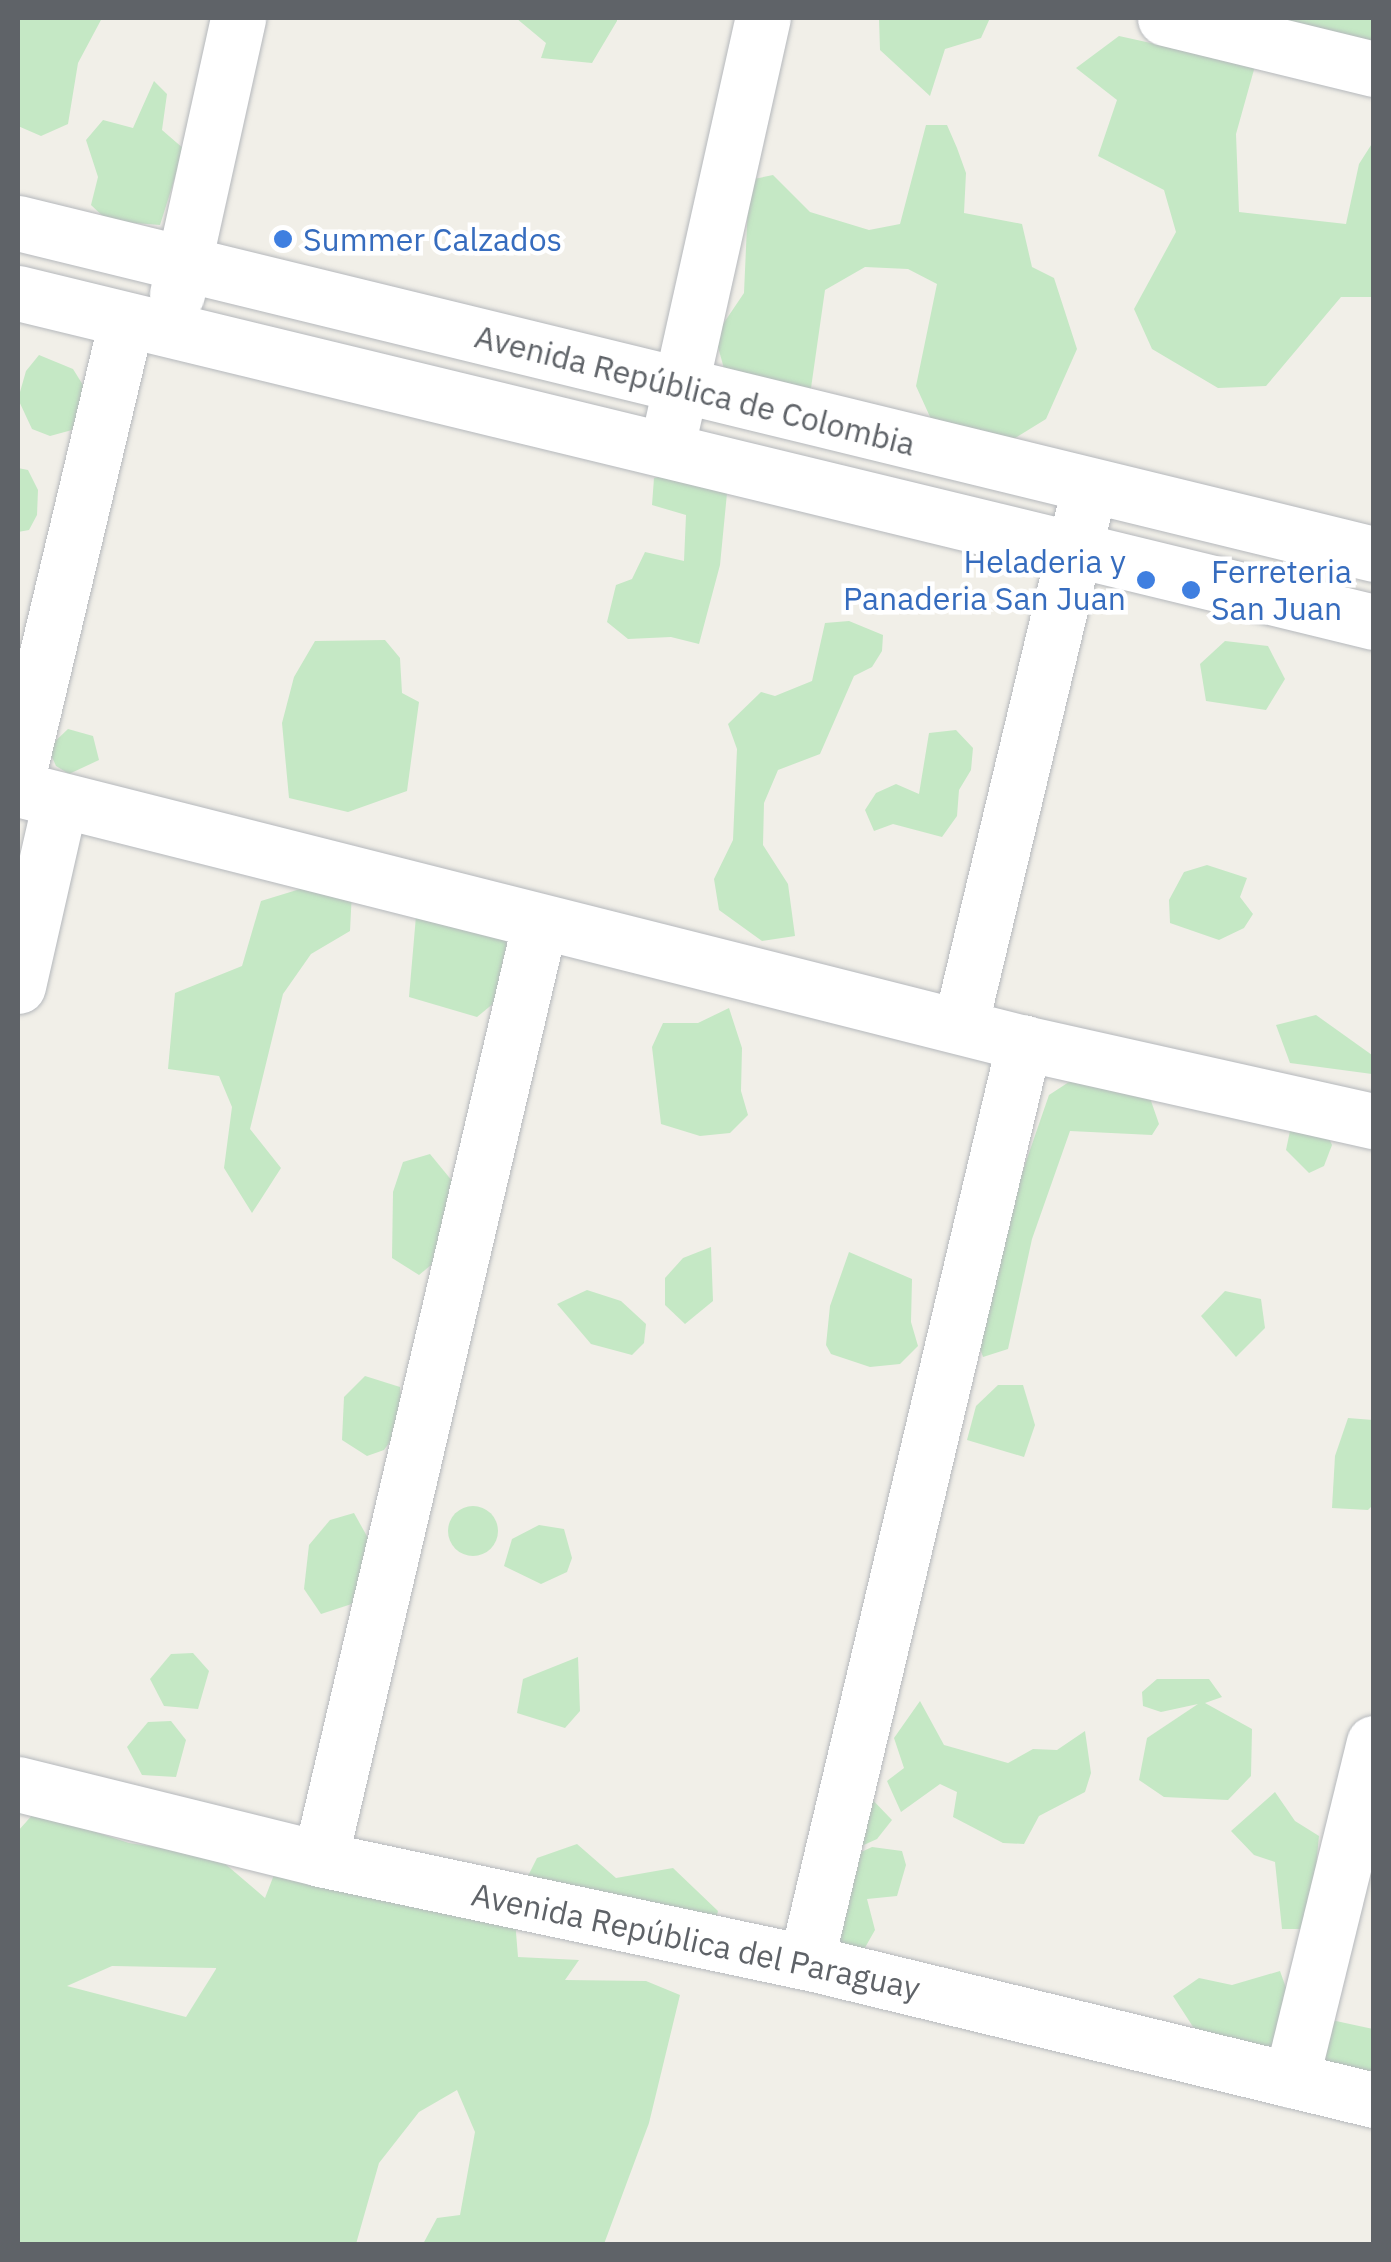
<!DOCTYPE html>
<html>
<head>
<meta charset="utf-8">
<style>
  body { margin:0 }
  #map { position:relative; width:1391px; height:2262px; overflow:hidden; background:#f1efe8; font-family:"IBM Plex Sans",sans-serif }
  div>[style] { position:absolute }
  .green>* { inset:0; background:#c5e8c5 }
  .round { border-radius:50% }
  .roads { filter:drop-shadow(0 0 2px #b5b8bc) drop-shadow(0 0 2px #b5b8bc) }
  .minor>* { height:55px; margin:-27.5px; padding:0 27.5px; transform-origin:27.5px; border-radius:27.5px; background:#fff }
  .dots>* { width:28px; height:28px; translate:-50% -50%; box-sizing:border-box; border:5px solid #fff; border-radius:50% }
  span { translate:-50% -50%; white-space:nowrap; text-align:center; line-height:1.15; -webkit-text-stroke:9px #fff; paint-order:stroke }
  .shop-label { font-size:32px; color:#366cbe }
  .left { translate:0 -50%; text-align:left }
  .right { translate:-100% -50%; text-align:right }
  .street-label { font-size:32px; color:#5f6368 }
  .frame { position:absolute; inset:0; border:20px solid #5f6368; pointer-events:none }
</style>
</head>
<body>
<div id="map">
  <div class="green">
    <i style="clip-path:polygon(18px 18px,102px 18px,78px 63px,68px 124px,41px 136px,18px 126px)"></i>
    <i style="clip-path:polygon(516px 18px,617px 18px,617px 21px,592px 63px,541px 58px,546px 43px)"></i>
    <i style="clip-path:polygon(879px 18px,990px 18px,981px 38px,945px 49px,930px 96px,880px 50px)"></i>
    <i style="clip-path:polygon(1373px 18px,1373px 44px,1287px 20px,1287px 18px)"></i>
    <i style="clip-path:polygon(1119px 36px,1255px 66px,1236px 134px,1239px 212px,1346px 224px,1359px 164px,1373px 142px,1373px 297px,1341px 297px,1266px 386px,1218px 388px,1152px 349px,1134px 309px,1176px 232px,1164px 190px,1098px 156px,1117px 100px,1076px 68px)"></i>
    <i style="clip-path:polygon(154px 81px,167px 94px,162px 130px,184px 149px,160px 225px,108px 221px,91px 205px,98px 177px,86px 140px,103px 120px,133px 128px)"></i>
    <i style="clip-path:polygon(926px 125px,947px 125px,957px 148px,966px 173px,964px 213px,1022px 224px,1032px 267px,1054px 278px,1077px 349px,1046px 419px,1012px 440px,931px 419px,916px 386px,937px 284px,908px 269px,865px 267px,825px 290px,810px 395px,728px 383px,715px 336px,744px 293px,749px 180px,773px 175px,810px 212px,869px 230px,900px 224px)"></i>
    <i style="clip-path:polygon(39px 355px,73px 369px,88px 393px,72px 430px,50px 436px,32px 429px,18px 399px,26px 371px)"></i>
    <i style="clip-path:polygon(18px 468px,28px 470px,38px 490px,37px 515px,29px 530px,18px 532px)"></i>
    <i style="clip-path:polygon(692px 468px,728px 483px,720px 565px,699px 644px,671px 637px,628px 639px,607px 622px,616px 585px,632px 579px,645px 552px,684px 561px,686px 515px,652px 505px,654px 478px)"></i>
    <i style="clip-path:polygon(849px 621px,883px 635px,882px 651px,872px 667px,854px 676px,820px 754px,778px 770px,764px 803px,763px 845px,788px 884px,795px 936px,762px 941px,719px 910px,714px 879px,733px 840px,737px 749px,728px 724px,761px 692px,775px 696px,812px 681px,825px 623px)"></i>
    <i style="clip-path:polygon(385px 640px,400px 658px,402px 693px,419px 702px,407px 791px,348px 812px,289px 798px,282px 723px,294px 677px,315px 641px)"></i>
    <i style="clip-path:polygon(1225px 641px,1268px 646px,1285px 679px,1266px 710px,1206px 701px,1200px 664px)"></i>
    <i style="clip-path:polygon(68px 729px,93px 736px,99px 760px,69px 774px,56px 766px,48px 748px)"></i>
    <i style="clip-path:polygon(956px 730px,973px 748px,971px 770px,959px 790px,957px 816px,942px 837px,893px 824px,874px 831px,865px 810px,876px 793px,896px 784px,919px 794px,929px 733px)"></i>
    <i style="clip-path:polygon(1207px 865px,1247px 878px,1240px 897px,1253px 914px,1244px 928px,1219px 940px,1170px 923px,1169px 900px,1184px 872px)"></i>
    <i style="clip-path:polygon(323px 882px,352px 891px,350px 931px,311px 954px,283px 994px,250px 1129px,281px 1168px,252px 1213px,224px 1168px,232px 1107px,219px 1076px,168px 1069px,175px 993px,242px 966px,261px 901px)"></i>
    <i style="clip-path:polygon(416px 916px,511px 924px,494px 1003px,477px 1017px,409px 997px)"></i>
    <i style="clip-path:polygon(729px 1008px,742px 1048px,741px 1091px,748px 1115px,730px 1133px,700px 1136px,661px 1124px,652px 1047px,663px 1023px,698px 1023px)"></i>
    <i style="clip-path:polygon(1316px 1015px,1372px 1055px,1372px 1074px,1290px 1063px,1276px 1025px)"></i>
    <i style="clip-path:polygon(1072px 1080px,1150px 1098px,1159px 1124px,1152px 1135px,1070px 1131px,1032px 1239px,1008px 1349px,983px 1357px,971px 1321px,1049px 1095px)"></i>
    <i style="clip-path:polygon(1294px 1112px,1319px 1118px,1332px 1145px,1324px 1166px,1309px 1173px,1286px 1150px)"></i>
    <i style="clip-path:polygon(430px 1154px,453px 1182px,436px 1261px,419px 1275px,392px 1258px,393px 1192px,403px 1162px)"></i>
    <i style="clip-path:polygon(711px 1247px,713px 1301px,685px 1324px,665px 1305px,665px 1278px,683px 1258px)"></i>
    <i style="clip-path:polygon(849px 1252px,912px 1279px,911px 1322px,918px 1346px,900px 1364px,870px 1367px,831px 1354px,826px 1345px,830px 1306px)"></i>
    <i style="clip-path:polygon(587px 1290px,621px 1301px,646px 1324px,644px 1343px,632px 1355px,591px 1344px,557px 1304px)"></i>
    <i style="clip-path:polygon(1225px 1291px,1261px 1299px,1265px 1328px,1236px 1357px,1201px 1316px)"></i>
    <i style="clip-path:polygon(365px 1376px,400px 1387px,402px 1425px,384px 1450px,367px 1456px,342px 1440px,344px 1397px)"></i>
    <i style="clip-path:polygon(998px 1385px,1023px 1385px,1035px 1425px,1024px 1457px,967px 1440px,976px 1406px)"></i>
    <i style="clip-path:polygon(1348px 1418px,1373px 1420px,1373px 1505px,1368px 1510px,1332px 1508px,1335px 1456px)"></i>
    <i class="round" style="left:448px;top:1506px;width:50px;height:50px"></i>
    <i style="clip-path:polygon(354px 1513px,368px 1538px,364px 1600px,321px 1614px,304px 1589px,309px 1545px,330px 1520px)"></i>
    <i style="clip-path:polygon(539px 1525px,564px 1529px,572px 1558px,567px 1572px,541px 1584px,504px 1566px,512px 1539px)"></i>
    <i style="clip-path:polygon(193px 1653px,209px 1671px,198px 1709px,164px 1706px,150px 1679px,171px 1654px)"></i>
    <i style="clip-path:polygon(578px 1657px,580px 1711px,565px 1728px,517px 1713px,523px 1679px)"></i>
    <i style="clip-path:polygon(1157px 1679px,1209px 1679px,1222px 1697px,1205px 1703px,1252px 1729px,1251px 1776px,1228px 1800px,1164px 1797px,1139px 1780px,1147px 1738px,1198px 1704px,1161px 1712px,1143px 1706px,1142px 1692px)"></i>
    <i style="clip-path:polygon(920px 1701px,944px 1745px,1008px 1763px,1033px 1749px,1057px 1750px,1085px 1731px,1091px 1773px,1085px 1792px,1039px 1816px,1024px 1844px,1003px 1843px,953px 1817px,957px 1792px,940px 1784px,901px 1812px,887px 1781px,904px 1768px,894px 1738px)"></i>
    <i style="clip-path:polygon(171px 1721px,186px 1740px,176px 1777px,142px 1775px,127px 1747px,148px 1722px)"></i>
    <i style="clip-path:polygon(1275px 1792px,1295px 1821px,1319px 1836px,1310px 1929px,1282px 1929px,1275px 1862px,1254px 1855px,1231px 1831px)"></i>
    <i style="clip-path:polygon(866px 1793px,892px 1820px,877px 1839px,846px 1853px)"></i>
    <i style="clip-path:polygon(evenodd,35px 1812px,129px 1843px,216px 1856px,265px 1898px,279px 1862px,515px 1920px,518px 1957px,579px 1960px,565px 1980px,646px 1981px,680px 1995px,649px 2123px,604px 2244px,423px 2244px,437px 2218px,460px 2215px,475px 2132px,457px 2090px,419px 2112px,379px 2163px,356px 2244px,18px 2244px,18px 1831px,35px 1812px,112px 1966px,216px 1968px,216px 1969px,186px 2017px,67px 1986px,112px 1966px)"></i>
    <i style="clip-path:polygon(577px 1844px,616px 1878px,673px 1868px,718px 1911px,712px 1933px,524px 1884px,537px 1858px)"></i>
    <i style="clip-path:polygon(872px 1847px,902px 1851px,906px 1865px,897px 1896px,867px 1899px,875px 1930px,858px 1960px,822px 1947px,833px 1865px)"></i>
    <i style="clip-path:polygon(1280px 1971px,1290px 1999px,1272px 2047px,1199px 2036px,1173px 1996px,1199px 1978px,1232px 1985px)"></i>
    <i style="clip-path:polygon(1322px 2018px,1373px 2029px,1373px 2092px,1322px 2060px)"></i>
  </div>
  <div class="roads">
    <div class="minor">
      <i style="left:1165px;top:18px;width:215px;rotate:13.7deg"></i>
      <i style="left:18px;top:223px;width:1396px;rotate:13.72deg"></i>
      <i style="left:18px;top:293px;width:1395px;rotate:13.64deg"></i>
      <i style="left:177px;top:294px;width:283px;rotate:-77.5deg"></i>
      <i style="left:672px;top:424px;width:416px;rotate:-77.4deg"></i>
      <i style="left:18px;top:775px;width:467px;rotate:-76.6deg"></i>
      <i style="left:18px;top:789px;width:1038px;rotate:14.17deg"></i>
      <i style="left:1024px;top:1043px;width:359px;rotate:12.6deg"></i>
      <i style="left:18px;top:986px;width:190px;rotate:-77.2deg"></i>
      <i style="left:960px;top:1026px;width:528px;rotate:-76.52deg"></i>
      <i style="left:18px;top:1784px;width:311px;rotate:13.9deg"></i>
      <i style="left:320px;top:1859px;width:497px;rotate:12deg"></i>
      <i style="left:806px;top:1962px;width:585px;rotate:13.66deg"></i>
      <i style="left:320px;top:1859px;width:962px;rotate:-76.79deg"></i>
      <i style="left:806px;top:1962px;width:945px;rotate:-76.66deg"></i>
      <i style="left:1291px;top:2080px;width:347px;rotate:-76.2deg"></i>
    </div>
  </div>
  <div class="dots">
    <i style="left:283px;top:239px;background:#3f7fe0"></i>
    <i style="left:1146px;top:580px;background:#3f7fe0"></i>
    <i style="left:1191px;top:590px;background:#3f7fe0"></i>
  </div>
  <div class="shop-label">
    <span class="left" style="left:303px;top:239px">Summer Calzados</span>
    <span class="right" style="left:1126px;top:580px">Heladeria y<br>Panaderia San Juan</span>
    <span class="left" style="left:1211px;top:590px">Ferreteria<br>San Juan</span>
  </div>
  <div class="street-label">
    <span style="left:695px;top:390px;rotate:14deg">Avenida República de Colombia</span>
    <span style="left:696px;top:1941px;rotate:12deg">Avenida República del Paraguay</span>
  </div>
  <div class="frame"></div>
</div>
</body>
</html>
